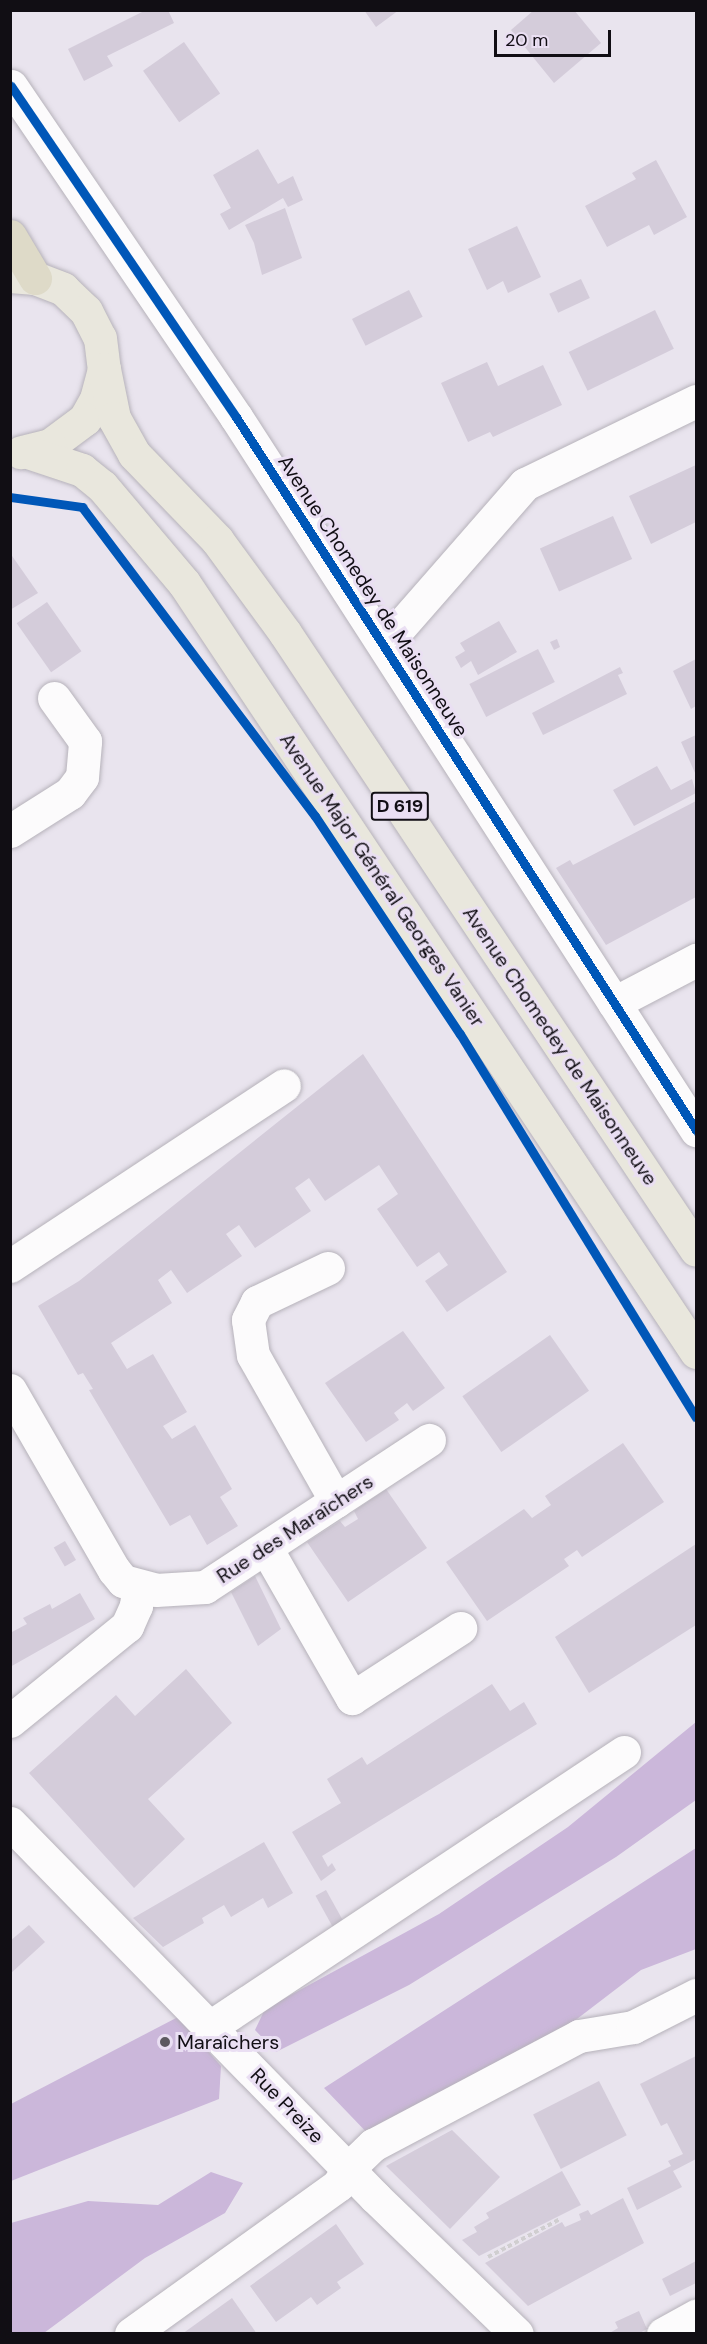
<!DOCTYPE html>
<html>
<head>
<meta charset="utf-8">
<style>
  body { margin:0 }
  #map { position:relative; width:707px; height:2344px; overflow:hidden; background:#e9e4ee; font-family:"DM Sans",sans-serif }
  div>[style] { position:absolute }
  .forest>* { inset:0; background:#cbb7da }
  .building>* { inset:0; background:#d4ccda; transform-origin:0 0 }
  .path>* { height:4px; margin-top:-2px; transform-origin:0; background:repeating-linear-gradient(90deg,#d0ced0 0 4.5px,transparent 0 7.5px) }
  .roads { filter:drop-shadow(0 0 2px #b6b2ba) drop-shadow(0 0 2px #b6b2ba) }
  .minor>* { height:33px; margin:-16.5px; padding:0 16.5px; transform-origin:16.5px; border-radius:16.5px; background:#fcfbfc }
  .major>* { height:33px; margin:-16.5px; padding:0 16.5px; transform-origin:16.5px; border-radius:16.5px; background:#e9e7dd }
  .highway>* { height:33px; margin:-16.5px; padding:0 16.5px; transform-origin:16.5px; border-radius:16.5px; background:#dedac8 }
  .cycleway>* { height:9px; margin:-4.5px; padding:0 4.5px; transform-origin:4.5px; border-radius:4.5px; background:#0057b8 }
  .dots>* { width:16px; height:16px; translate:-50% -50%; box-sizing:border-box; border:3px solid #eadff3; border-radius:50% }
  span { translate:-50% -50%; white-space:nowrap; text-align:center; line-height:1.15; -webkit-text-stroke:6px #eadff3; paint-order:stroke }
  .shield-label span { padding:2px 4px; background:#eadff3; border:2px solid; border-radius:4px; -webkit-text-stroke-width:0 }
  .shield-label { font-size:18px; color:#110e14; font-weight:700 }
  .street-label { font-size:20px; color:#110e14 }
  .poi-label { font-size:20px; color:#110e14 }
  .left { translate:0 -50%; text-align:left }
  .frame { position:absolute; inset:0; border:12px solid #110e14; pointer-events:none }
  .scale { position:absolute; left:494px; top:30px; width:117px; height:27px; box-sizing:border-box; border:3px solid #110e14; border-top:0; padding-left:8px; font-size:18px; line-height:21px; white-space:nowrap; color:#110e14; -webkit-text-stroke:4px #eadff3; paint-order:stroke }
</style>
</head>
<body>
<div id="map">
  <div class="forest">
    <i style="clip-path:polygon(696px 1722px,696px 1800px,616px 1857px,409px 1985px,276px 2052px,255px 2030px,265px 2009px,439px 1914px,568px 1827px)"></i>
    <i style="clip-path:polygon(696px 1848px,696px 1949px,641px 1970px,543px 2045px,374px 2140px,324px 2088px)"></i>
    <i style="clip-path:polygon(178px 2017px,221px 2066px,219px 2099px,11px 2181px,11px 2104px)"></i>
    <i style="clip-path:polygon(211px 2172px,243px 2183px,225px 2213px,145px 2258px,44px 2333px,11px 2333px,11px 2223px,88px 2201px,158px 2205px)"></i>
  </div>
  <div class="building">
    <i style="clip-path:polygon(146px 10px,168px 10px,174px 23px,107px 56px,113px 66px,84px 81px,68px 49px)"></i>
    <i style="clip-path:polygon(364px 10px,399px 10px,376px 27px)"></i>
    <i style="clip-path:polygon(534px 10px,574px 10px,601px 43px,554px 83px,511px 30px)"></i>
    <i style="left:184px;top:42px;width:63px;height:50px;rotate:55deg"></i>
    <i style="clip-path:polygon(258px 149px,278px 184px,293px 176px,303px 200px,288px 207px,283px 198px,229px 230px,220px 214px,231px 208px,213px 175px)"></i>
    <i style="clip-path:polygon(656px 160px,687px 217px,654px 235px,649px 225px,607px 247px,585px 206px,636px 179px,632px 173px)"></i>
    <i style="clip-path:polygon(285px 208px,302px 258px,262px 275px,254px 243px,245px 225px)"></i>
    <i style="clip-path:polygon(517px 226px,541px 277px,508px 293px,503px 281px,487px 290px,468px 249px)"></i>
    <i style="left:581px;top:279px;width:21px;height:35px;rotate:65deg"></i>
    <i style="left:409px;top:290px;width:30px;height:64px;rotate:63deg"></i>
    <i style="left:655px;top:310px;width:43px;height:96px;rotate:64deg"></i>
    <i style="clip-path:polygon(487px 362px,498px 386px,543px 365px,562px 405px,493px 437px,490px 432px,468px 442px,441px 383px)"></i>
    <i style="clip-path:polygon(696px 465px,696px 522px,651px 544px,629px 496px)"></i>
    <i style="left:613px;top:516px;width:47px;height:80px;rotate:66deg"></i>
    <i style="clip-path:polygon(10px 553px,38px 593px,10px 610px)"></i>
    <i style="left:47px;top:602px;width:60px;height:37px;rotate:55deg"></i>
    <i style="clip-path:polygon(499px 621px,517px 652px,478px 675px,471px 661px,461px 668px,455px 657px,465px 651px,460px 643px)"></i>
    <i style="clip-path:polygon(557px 639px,560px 647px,554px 650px,550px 642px)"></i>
    <i style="left:538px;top:649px;width:37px;height:77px;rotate:63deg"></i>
    <i style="clip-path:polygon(696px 659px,696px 706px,691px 709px,673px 671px)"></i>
    <i style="clip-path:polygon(620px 667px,623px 673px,618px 675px,627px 694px,543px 735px,532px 713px)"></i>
    <i style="clip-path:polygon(696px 735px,696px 775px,681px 742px)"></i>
    <i style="clip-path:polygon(657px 766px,671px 790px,692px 779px,696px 793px,634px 826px,613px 790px)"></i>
    <i style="clip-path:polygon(696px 801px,696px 897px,606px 945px,556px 868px,570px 860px,573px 865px)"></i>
    <i style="clip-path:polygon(363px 1054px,507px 1272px,447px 1312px,425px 1281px,448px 1265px,439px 1252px,417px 1267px,377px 1209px,398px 1194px,379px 1165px,325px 1201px,309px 1178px,295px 1188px,311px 1211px,255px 1248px,239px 1225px,226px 1234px,242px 1256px,187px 1293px,171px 1270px,158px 1280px,172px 1303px,111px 1343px,127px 1369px,153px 1354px,187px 1412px,163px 1426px,172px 1439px,195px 1425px,232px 1489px,220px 1497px,238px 1526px,207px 1545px,190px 1515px,170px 1526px,89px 1390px,93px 1389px,83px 1373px,78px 1375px,38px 1306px,79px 1281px)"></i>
    <i style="clip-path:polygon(403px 1331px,445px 1388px,413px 1411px,407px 1403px,394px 1413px,399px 1420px,366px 1442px,325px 1383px)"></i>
    <i style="left:550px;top:1335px;width:68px;height:107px;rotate:55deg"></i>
    <i style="clip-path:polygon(623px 1443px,664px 1502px,582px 1557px,577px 1550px,564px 1559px,569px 1566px,487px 1621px,446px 1562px,524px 1509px,532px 1518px,551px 1505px,545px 1496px)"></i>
    <i style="clip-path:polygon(386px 1489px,427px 1548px,348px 1602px,307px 1542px,340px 1521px,345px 1527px,358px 1519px,354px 1511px)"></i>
    <i style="left:65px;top:1541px;width:22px;height:13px;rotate:60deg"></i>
    <i style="clip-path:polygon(696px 1544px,696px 1625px,589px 1693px,555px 1637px)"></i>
    <i style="clip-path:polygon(255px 1576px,281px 1629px,258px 1646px,231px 1592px)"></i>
    <i style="clip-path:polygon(80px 1593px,95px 1619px,10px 1667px,10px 1633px,27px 1624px,23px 1618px,50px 1604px,52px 1609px)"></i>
    <i style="clip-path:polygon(186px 1669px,232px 1723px,148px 1799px,185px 1839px,134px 1888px,29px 1773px,116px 1695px,135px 1716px)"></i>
    <i style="clip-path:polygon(492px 1684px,510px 1711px,524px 1702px,537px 1724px,322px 1856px,328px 1867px,332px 1863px,336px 1870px,321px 1881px,292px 1832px,341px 1803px,327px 1779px,362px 1757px,367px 1765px)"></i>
    <i style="clip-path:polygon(264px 1842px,293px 1893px,268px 1908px,263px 1898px,231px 1917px,224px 1905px,202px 1918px,204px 1923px,163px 1947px,133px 1918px)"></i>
    <i style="left:326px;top:1890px;width:41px;height:12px;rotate:61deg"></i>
    <i style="clip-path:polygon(29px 1925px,45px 1942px,10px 1974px,10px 1941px)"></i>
    <i style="clip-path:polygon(696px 2056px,696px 2159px,673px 2171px,682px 2187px,637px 2210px,627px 2188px,671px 2166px,668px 2161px,683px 2154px,667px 2123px,661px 2126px,640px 2084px)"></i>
    <i style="left:599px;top:2081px;width:61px;height:74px;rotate:63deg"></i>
    <i style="clip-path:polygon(452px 2130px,500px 2177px,450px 2229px,386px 2166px)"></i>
    <i style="clip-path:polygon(562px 2171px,581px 2205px,479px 2256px,462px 2240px,477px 2232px,474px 2227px,489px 2218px,486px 2213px)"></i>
    <i style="clip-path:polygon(623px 2198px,644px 2243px,528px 2306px,485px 2263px,562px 2222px,565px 2227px,581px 2220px,579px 2214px,588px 2210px,591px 2215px)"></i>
    <i style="clip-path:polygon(336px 2224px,364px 2264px,337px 2282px,341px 2288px,317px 2305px,311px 2297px,276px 2322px,250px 2286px)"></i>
    <i style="clip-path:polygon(696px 2261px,696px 2283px,670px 2296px,662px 2279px)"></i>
    <i style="clip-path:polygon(232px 2298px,257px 2334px,182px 2334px)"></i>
    <i style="clip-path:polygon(639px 2311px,647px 2329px,638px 2334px,608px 2334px,618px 2328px,615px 2322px)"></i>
  </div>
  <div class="path">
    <i style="left:488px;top:2257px;width:81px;rotate:-27.8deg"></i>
  </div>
  <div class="roads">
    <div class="minor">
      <i style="left:11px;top:86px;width:400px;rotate:55.8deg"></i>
      <i style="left:236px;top:417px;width:849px;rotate:57.17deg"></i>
      <i style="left:384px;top:645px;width:214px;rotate:-48.8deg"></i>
      <i style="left:525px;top:484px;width:190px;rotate:-25.9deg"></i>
      <i style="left:10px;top:831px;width:71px;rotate:-32.3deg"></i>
      <i style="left:70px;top:793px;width:20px;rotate:-53deg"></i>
      <i style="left:82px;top:777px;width:36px;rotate:-85deg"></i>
      <i style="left:85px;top:741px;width:53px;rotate:-125.8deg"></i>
      <i style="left:614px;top:1003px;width:93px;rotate:-27.7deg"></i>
      <i style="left:10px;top:1266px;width:328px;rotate:-33.4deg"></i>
      <i style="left:328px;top:1268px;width:79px;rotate:154.4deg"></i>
      <i style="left:257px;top:1302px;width:20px;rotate:117deg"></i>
      <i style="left:248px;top:1320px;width:35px;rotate:82deg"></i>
      <i style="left:253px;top:1355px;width:168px;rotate:60.4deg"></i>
      <i style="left:10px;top:1390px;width:208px;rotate:60deg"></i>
      <i style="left:114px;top:1570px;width:14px;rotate:51deg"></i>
      <i style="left:123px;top:1581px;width:34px;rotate:15deg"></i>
      <i style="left:156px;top:1590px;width:49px;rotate:-3.5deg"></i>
      <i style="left:205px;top:1587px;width:268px;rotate:-33.3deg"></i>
      <i style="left:266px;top:1548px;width:173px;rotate:60.2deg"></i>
      <i style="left:352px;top:1698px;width:129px;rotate:-32.9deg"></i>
      <i style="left:10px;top:1721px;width:151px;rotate:-39.1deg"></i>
      <i style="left:127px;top:1626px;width:22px;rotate:-66deg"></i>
      <i style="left:136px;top:1606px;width:20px;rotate:-84deg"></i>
      <i style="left:10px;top:1823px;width:523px;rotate:45.7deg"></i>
      <i style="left:375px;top:2197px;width:197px;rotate:44deg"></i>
      <i style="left:210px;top:2027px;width:497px;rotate:-33.6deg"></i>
      <i style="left:131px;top:2334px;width:255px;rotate:-35.7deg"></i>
      <i style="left:338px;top:2185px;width:19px;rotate:-58deg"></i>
      <i style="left:348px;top:2169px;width:35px;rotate:-44deg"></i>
      <i style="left:373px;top:2145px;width:233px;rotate:-27.9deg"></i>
      <i style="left:579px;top:2036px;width:55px;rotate:-9.5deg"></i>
      <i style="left:633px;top:2027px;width:71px;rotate:-26.9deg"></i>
      <i style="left:663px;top:2334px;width:38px;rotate:-29deg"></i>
    </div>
    <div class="major">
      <i style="left:10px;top:276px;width:25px;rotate:5deg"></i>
      <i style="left:35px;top:278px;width:30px;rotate:21deg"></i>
      <i style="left:63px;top:289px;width:32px;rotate:44deg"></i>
      <i style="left:86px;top:311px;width:30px;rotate:63deg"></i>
      <i style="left:100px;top:338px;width:31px;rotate:83deg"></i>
      <i style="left:104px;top:369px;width:31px;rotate:105deg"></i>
      <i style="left:96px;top:399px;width:23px;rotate:119deg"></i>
      <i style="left:85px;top:419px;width:44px;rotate:143.4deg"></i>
      <i style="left:50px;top:445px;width:30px;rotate:166deg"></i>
      <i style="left:104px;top:369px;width:50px;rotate:78.5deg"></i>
      <i style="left:114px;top:418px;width:41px;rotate:60.9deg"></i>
      <i style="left:134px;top:454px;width:120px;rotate:46deg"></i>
      <i style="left:217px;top:540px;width:115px;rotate:53.8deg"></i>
      <i style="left:285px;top:633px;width:741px;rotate:56.33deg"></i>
      <i style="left:28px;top:452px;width:57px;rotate:18.4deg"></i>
      <i style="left:82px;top:470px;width:26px;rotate:39deg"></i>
      <i style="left:102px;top:486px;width:127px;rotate:49.8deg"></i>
      <i style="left:184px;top:583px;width:924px;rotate:56.34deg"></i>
    </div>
    <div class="highway">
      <i style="left:10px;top:236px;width:49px;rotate:59.2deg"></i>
    </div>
  </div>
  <div class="cycleway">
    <i style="left:11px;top:86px;width:400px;rotate:55.8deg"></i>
    <i style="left:236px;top:417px;width:849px;rotate:57.17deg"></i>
    <i style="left:10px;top:497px;width:73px;rotate:7.9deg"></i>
    <i style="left:82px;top:507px;width:387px;rotate:53deg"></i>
    <i style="left:315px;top:816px;width:262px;rotate:56.4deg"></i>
    <i style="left:460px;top:1034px;width:450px;rotate:58.4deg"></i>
  </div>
  <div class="dots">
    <i style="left:165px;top:2042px;background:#5d5960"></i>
  </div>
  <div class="shield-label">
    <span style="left:400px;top:806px">D 619</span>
  </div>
  <div class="street-label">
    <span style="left:373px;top:596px;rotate:57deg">Avenue Chomedey de Maisonneuve</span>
    <span style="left:382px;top:880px;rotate:56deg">Avenue Major Général Georges Vanier</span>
    <span style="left:560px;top:1046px;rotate:56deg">Avenue Chomedey de Maisonneuve</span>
    <span style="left:295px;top:1529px;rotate:-33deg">Rue des Maraîchers</span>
    <span style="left:287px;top:2106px;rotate:46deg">Rue Preize</span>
  </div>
  <div class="poi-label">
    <span class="left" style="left:177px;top:2042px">Maraîchers</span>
  </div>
  <div class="frame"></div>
  <div class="scale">20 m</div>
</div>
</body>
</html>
